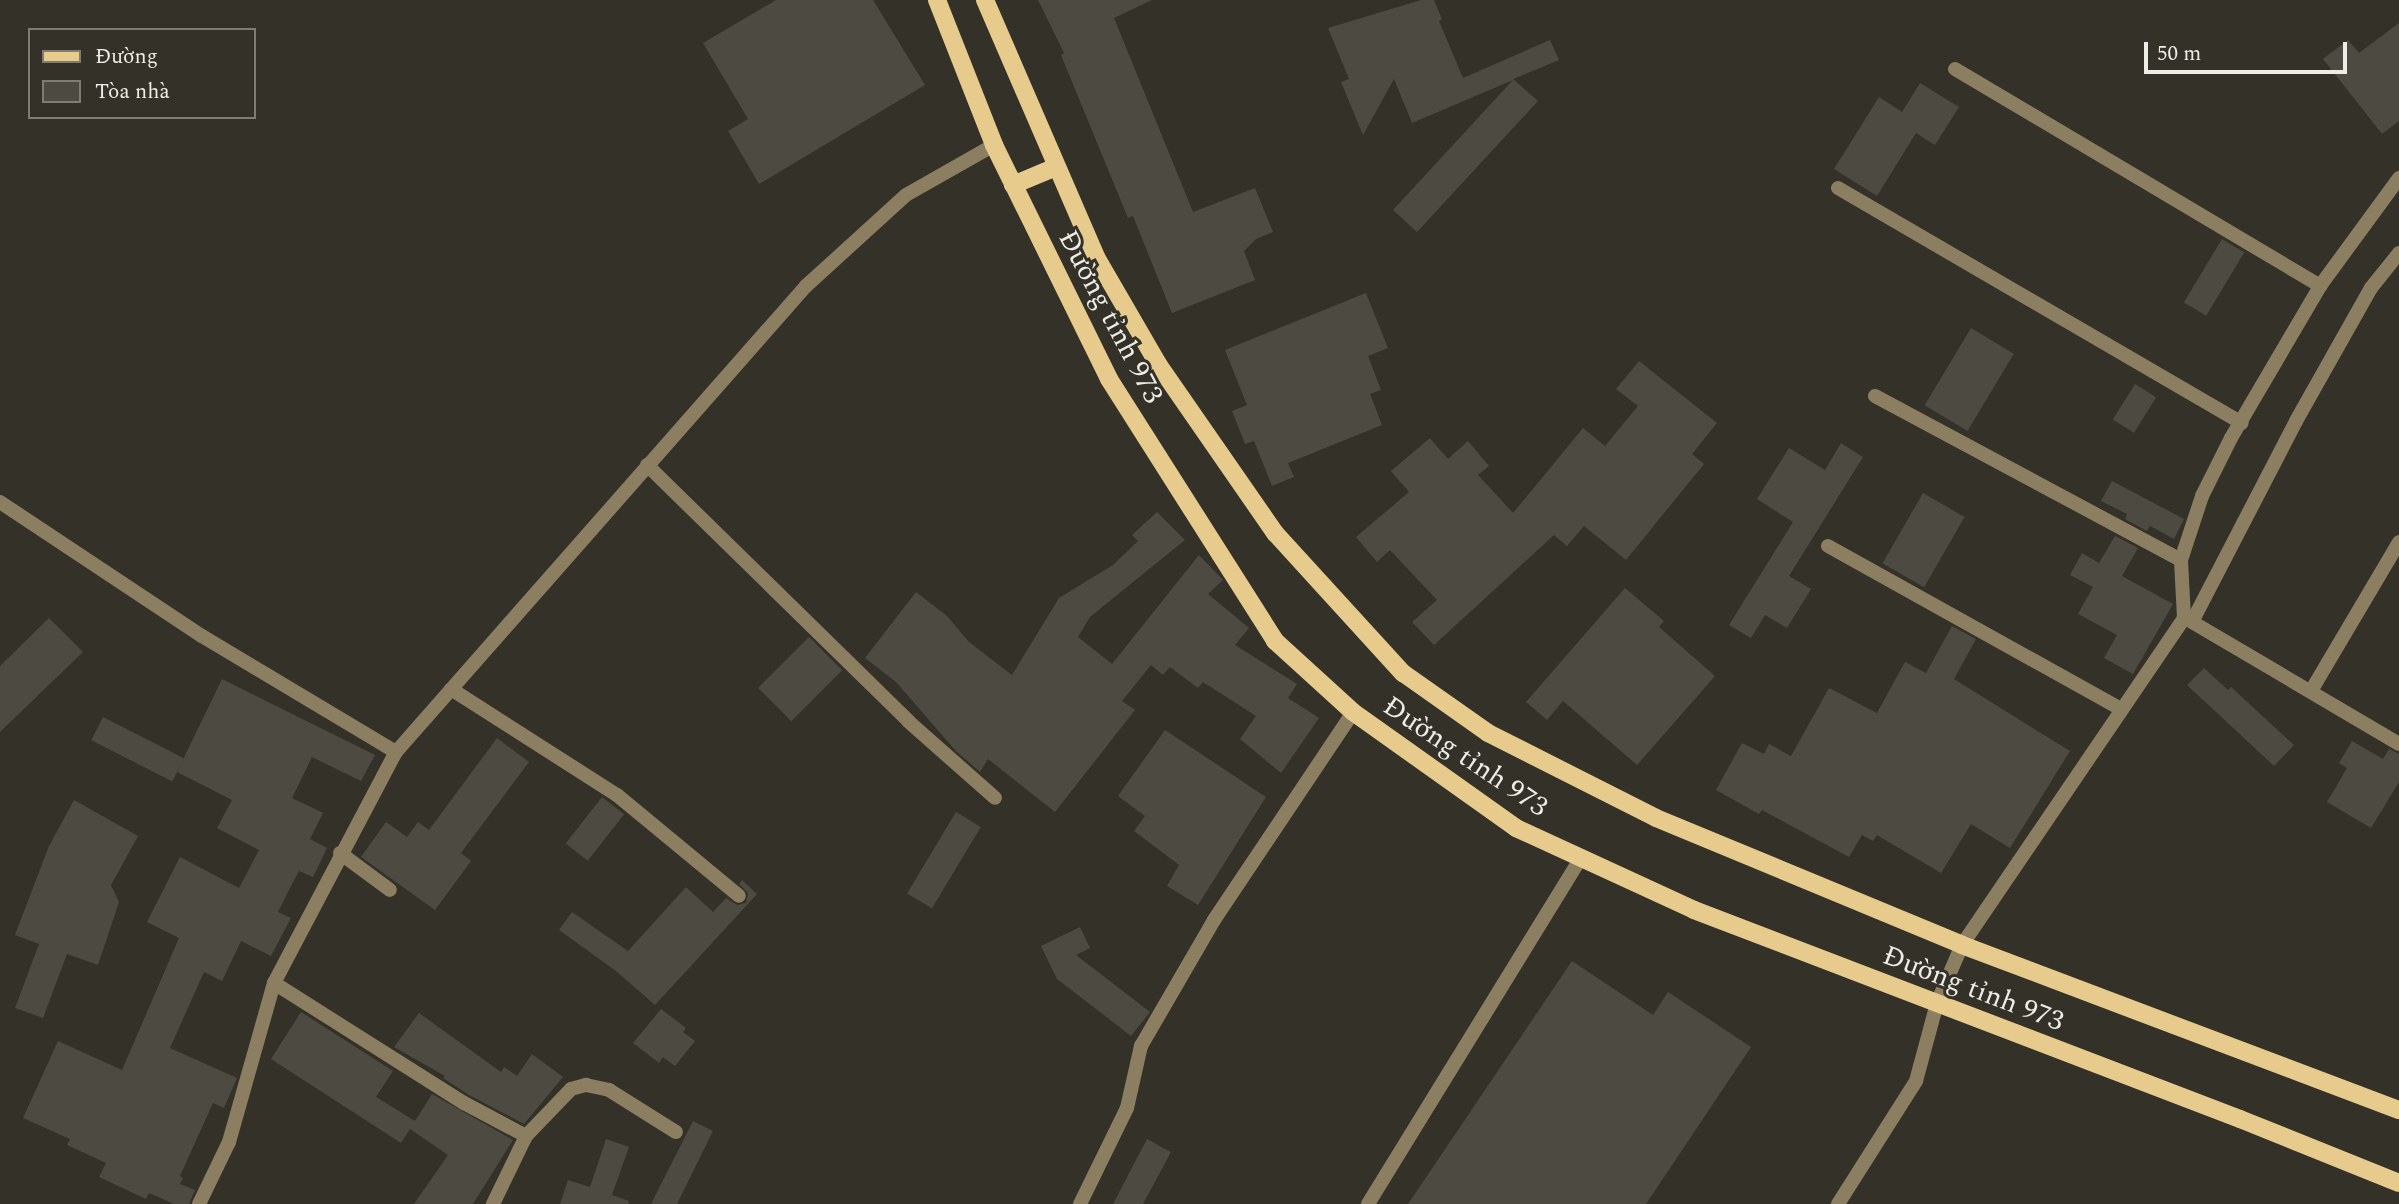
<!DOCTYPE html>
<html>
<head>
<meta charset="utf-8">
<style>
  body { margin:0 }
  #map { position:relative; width:2399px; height:1204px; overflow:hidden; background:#343129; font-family:Spectral,serif }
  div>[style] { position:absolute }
  .building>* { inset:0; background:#4d4a42; transform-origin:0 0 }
  .minor>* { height:14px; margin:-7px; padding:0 7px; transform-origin:7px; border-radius:7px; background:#8b7e61 }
  .primary>* { height:18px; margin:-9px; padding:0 9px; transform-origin:9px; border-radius:9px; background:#e6cb8d }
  span { translate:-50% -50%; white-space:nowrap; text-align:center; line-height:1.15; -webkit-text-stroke:6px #343129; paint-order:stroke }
  .street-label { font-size:28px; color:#eeece7 }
  .legend { position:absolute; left:28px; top:28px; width:228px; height:91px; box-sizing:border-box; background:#343129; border:2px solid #7e7c75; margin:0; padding:9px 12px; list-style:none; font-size:21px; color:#eeece7 }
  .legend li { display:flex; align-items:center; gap:14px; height:35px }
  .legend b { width:35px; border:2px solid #7e7c75 }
  .scale { position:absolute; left:2144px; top:42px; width:203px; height:32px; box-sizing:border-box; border:4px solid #eeece7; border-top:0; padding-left:9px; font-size:21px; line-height:24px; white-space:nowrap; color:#eeece7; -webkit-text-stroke:5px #343129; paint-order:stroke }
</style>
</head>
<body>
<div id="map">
  <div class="building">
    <i style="clip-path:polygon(776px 0,873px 0,925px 85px,759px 184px,728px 131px,748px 119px,703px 43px)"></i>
    <i style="clip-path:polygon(1038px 0,1152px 0,1114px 18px,1193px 212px,1255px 188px,1273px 232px,1256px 239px,1244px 251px,1255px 280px,1172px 313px,1133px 216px,1128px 218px,1061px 55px,1064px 53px)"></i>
    <i style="clip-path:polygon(1421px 0,1434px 0,1442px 19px,1439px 21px,1463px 78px,1550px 40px,1559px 60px,1513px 79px,1538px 101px,1417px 232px,1393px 210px,1513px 80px,1412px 123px,1394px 79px,1363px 135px,1341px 82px,1349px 79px,1328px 28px)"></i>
    <i style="clip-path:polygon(2399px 23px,2399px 121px,2382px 134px,2323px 59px,2348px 40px,2359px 53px)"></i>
    <i style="clip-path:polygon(1920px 83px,1959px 107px,1935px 145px,1916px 133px,1877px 196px,1834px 169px,1879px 97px,1902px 112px)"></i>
    <i style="left:2222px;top:239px;width:26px;height:74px;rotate:31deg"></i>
    <i style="clip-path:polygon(1366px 293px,1388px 348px,1368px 356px,1381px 390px,1370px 394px,1382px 425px,1288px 463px,1294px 477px,1272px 486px,1254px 441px,1245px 444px,1232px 411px,1247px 405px,1225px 350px)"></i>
    <i style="left:1971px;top:328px;width:50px;height:90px;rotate:31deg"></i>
    <i style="clip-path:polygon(1639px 361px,1717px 423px,1692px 454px,1704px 464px,1626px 560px,1584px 526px,1567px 546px,1554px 535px,1434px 645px,1412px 622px,1437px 600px,1390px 550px,1377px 562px,1356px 537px,1409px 492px,1391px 471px,1430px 438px,1448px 459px,1468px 441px,1489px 466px,1478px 475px,1513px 513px,1583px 428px,1605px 446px,1638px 406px,1616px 389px)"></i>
    <i style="left:2135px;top:384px;width:25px;height:42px;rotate:32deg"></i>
    <i style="clip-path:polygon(1841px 443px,1863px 457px,1789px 576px,1811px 589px,1787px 628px,1765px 615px,1751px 638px,1729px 625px,1793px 522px,1757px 499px,1789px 448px,1825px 470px)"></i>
    <i style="clip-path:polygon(2112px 481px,2184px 519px,2174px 539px,2150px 526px,2147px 531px,2125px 519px,2127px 514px,2101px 501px)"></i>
    <i style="left:1923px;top:493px;width:48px;height:81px;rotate:30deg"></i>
    <i style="clip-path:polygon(1157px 512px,1185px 540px,1090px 617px,1078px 637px,1112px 664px,1199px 555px,1223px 580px,1208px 594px,1249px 628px,1235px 645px,1297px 684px,1288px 698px,1319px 718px,1281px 773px,1240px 739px,1256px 716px,1203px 682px,1198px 688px,1170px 667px,1163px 675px,1151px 665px,1122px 701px,1135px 710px,1055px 812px,988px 759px,980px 772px,956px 751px,896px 682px,865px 658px,916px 592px,947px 616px,969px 642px,1012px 675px,1059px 598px,1113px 565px,1138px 541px,1132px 535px)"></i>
    <i style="clip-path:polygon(2115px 536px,2138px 548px,2122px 576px,2173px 604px,2133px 674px,2104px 658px,2117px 635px,2078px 614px,2093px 587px,2070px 575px,2082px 553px,2099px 563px)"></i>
    <i style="clip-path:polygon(1625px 588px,1664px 621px,1659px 627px,1715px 676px,1637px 765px,1563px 701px,1547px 720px,1526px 702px)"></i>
    <i style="clip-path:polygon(49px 618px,83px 652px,0 732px,0 666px)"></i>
    <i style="clip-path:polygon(1952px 626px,1976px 639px,1954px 679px,2070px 751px,2010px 848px,1971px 824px,1941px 873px,1877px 835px,1873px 841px,1862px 835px,1849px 857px,1762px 810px,1759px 814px,1716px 790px,1742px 743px,1764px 754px,1769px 744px,1791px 756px,1829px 688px,1877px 713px,1905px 662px,1926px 673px)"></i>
    <i style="left:809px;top:637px;width:47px;height:72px;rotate:45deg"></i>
    <i style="clip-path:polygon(2204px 668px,2228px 690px,2231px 687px,2294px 745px,2274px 766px,2187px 685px)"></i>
    <i style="clip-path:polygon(222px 679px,375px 755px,361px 781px,312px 757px,292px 798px,323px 813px,310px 839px,327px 848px,313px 877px,299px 871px,289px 890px,278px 912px,291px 918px,271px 956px,241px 941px,222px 981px,204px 972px,170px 1048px,237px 1078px,224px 1108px,213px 1103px,180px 1176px,183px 1178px,180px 1184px,195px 1190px,189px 1204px,174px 1204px,149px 1193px,146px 1199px,99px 1177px,106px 1163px,67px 1145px,70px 1139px,23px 1118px,58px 1041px,122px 1070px,179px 938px,147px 922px,180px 857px,239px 888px,259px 850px,217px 828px,232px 800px,177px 772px)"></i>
    <i style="left:103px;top:717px;width:91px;height:26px;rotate:27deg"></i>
    <i style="clip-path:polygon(1165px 730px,1266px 797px,1198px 905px,1167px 886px,1179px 865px,1134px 831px,1145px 816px,1118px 796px)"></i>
    <i style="clip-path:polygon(497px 738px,529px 762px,461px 853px,471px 861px,435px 910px,361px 857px,386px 822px,407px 837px,418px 822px,429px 830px)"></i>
    <i style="clip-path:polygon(2352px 741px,2383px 759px,2389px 749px,2399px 754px,2399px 782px,2371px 828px,2327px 802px,2347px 768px,2339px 763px)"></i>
    <i style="left:602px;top:797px;width:28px;height:59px;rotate:38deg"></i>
    <i style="clip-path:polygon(74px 800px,138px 836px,111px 885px,119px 902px,98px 965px,67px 954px,43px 1018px,15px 1008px,39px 944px,15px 935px,49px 846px)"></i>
    <i style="left:956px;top:812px;width:29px;height:95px;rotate:31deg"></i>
    <i style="clip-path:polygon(742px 880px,757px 894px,655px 1005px,616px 971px,559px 930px,572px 912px,628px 951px,686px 887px,713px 912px,726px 898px,737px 905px,746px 903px,748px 893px,739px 884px)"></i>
    <i style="clip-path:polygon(1080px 927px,1090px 948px,1076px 955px,1150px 1012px,1131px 1036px,1057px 979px,1041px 946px)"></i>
    <i style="clip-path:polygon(1572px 961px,1653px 1015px,1668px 992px,1751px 1047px,1646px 1204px,1408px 1204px)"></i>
    <i style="clip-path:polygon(661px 1009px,686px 1028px,683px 1032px,695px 1041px,675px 1066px,663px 1057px,659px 1063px,633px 1043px)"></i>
    <i style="clip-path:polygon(301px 1012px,393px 1071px,376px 1097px,415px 1121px,432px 1094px,513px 1140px,473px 1204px,414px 1204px,448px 1155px,410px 1129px,401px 1143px,271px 1059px)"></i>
    <i style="clip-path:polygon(419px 1013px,501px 1072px,504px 1067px,517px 1076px,532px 1054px,563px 1077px,524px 1124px,469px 1095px,443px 1078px,445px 1076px,394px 1047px)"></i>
    <i style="clip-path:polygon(693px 1121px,713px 1131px,677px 1204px,651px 1204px)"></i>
    <i style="clip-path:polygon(606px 1139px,629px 1147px,612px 1195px,629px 1201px,628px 1204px,560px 1204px,568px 1180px,590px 1187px)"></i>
    <i style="clip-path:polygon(1147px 1139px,1171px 1152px,1143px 1204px,1113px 1204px)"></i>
  </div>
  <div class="minor">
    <i style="left:1955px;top:69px;width:425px;rotate:30.7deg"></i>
    <i style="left:1838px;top:188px;width:467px;rotate:30.2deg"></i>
    <i style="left:1875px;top:396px;width:347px;rotate:28.2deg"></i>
    <i style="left:647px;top:465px;width:366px;rotate:44.4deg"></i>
    <i style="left:908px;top:721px;width:116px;rotate:41.5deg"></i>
    <i style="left:0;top:502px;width:242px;rotate:33.6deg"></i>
    <i style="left:202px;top:636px;width:226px;rotate:30.9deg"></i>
    <i style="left:1828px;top:546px;width:335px;rotate:29.1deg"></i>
    <i style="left:2187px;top:619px;width:246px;rotate:30.5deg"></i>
    <i style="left:2193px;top:620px;width:224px;rotate:-62.6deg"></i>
    <i style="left:2296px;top:421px;width:153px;rotate:-60.6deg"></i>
    <i style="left:2371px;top:288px;width:45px;rotate:-51.3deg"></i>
    <i style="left:451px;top:689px;width:197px;rotate:32.6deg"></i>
    <i style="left:617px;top:795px;width:158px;rotate:39.6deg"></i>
    <i style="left:2311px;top:691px;width:173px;rotate:-59.4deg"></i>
    <i style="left:340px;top:853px;width:62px;rotate:36.5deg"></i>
    <i style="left:274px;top:983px;width:225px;rotate:32.3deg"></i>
    <i style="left:464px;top:1103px;width:70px;rotate:28deg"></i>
    <i style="left:526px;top:1136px;width:76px;rotate:115.9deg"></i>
    <i style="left:526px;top:1136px;width:65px;rotate:-46.2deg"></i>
    <i style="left:571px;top:1089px;width:16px;rotate:-15deg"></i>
    <i style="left:586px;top:1085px;width:24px;rotate:12deg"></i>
    <i style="left:609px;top:1090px;width:79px;rotate:32.1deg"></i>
    <i style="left:199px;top:1204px;width:69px;rotate:-64.2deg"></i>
    <i style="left:229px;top:1142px;width:165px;rotate:-74.2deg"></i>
    <i style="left:274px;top:983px;width:261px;rotate:-62.2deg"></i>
    <i style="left:396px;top:752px;width:621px;rotate:-48.66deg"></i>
    <i style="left:806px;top:286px;width:135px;rotate:-42.3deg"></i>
    <i style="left:906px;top:195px;width:101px;rotate:-29.6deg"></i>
    <i style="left:1080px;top:1204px;width:107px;rotate:-63.9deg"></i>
    <i style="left:1127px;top:1108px;width:64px;rotate:-77.3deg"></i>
    <i style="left:1141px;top:1046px;width:146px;rotate:-59.9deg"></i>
    <i style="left:1214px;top:920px;width:250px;rotate:-56.2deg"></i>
    <i style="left:1368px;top:1204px;width:406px;rotate:-58.4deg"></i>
    <i style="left:1838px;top:1204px;width:146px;rotate:-57.6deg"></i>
    <i style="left:1916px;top:1081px;width:81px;rotate:-74.9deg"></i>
    <i style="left:1937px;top:1003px;width:63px;rotate:-66.7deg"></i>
    <i style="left:1962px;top:945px;width:395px;rotate:-55.8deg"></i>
    <i style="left:2184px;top:618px;width:58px;rotate:-93deg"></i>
    <i style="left:2181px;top:560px;width:67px;rotate:-71.8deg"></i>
    <i style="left:2202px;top:496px;width:65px;rotate:-63.4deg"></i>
    <i style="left:2231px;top:438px;width:176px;rotate:-59.6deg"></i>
    <i style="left:2320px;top:286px;width:134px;rotate:-53.8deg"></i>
  </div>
  <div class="primary">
    <i style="left:937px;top:0;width:156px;rotate:68.5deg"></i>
    <i style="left:994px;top:145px;width:261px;rotate:63.8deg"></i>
    <i style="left:1109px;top:379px;width:310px;rotate:57.6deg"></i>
    <i style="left:1275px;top:641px;width:105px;rotate:42.3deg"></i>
    <i style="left:1353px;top:712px;width:200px;rotate:35.4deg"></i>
    <i style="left:1516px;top:828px;width:196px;rotate:24.7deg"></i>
    <i style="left:1694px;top:910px;width:585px;rotate:20.95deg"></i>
    <i style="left:2240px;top:1119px;width:171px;rotate:21.9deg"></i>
    <i style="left:985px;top:0;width:280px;rotate:66.6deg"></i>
    <i style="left:1096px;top:257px;width:124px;rotate:59.9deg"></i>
    <i style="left:1158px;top:364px;width:206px;rotate:55.3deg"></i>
    <i style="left:1275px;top:533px;width:190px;rotate:47.6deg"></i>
    <i style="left:1403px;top:673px;width:104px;rotate:35.2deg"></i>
    <i style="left:1488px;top:733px;width:188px;rotate:26.8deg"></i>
    <i style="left:1656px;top:818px;width:331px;rotate:22.5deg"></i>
    <i style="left:1962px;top:945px;width:467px;rotate:20.7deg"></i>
    <i style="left:1013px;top:185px;width:47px;rotate:-22.7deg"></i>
  </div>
  <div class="street-label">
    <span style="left:1110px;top:317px;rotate:62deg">Đường tỉnh 973</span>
    <span style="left:1465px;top:757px;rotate:34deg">Đường tỉnh 973</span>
    <span style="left:1973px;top:989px;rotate:21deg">Đường tỉnh 973</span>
  </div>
  <ul class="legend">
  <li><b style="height:9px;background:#e6cb8d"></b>Đường</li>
  <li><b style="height:19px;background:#4d4a42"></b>Tòa nhà</li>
  </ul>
  <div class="scale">50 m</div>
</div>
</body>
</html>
